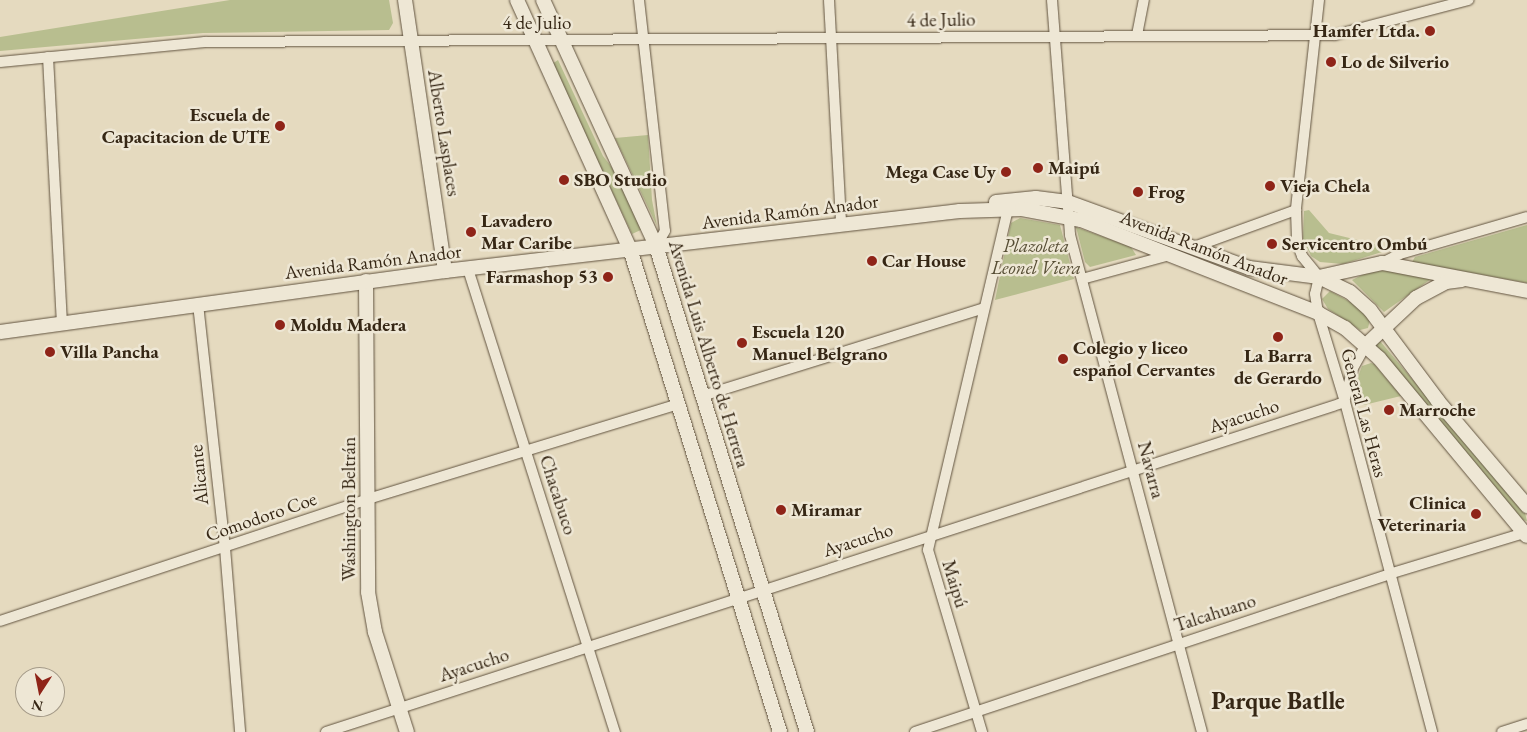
<!DOCTYPE html>
<html>
<head>
<meta charset="utf-8">
<style>
  body { margin:0 }
  #map { position:relative; width:1527px; height:732px; overflow:hidden; background:#e5dabf; font-family:"EB Garamond",serif }
  div>[style] { position:absolute }
  .green>* { inset:0; background:#b8be8f }
  .roads { filter:drop-shadow(0 0 1px #625440) drop-shadow(0 0 1px #625440) }
  .street>* { height:10px; margin:-5px; padding:0 5px; transform-origin:5px; border-radius:5px; background:#eee7d5 }
  .secondary>* { height:14px; margin:-7px; padding:0 7px; transform-origin:7px; border-radius:7px; background:#eee7d5 }
  .dots>* { width:14px; height:14px; translate:-50% -50%; box-sizing:border-box; border:2px solid #eee7d5; border-radius:50% }
  span { translate:-50% -50%; white-space:nowrap; text-align:center; line-height:1.15; -webkit-text-stroke:5px #eee7d5; paint-order:stroke }
  .street-label { font-size:19px; color:#362715 }
  .poi-label { font-size:19px; color:#362715; font-weight:700 }
  .right { translate:-100% -50%; text-align:right }
  .left { translate:0 -50%; text-align:left }
  .park-label { font-size:19px; color:#564d34; font-style:italic }
  .district-label { font-size:24px; color:#362715; font-weight:700 }
  .north { position:absolute; left:15px; top:667px; width:50px; height:50px; box-sizing:border-box; background:#eee7d5; border:1px solid #a49a88; border-radius:50%; rotate:191deg; font-size:14px; font-weight:700; line-height:20px; text-align:center; color:#362715 }
  .north::after { content:''; display:block; margin:auto; width:18px; height:22px; background:#8f2418; clip-path:polygon(50% 0,100% 100%,50% 72%,0 100%) }
</style>
</head>
<body>
<div id="map">
  <div class="green">
    <i style="clip-path:polygon(230px 0,389px 0,393px 23px,389px 30px,203px 33px,0 51px,0 37px)"></i>
    <i style="clip-path:polygon(558px 60px,603px 156px,618px 175px,645px 228px,632px 234px,552px 64px)"></i>
    <i style="clip-path:polygon(648px 135px,652px 200px,657px 226px,615px 138px)"></i>
    <i style="clip-path:polygon(1309px 210px,1329px 233px,1382px 246px,1382px 252px,1343px 264px,1320px 262px,1311px 256px,1303px 239px,1304px 211px)"></i>
    <i style="clip-path:polygon(1020px 218px,1060px 225px,1074px 279px,995px 300px,1011px 223px)"></i>
    <i style="clip-path:polygon(1527px 225px,1527px 283px,1412px 262px,1415px 257px)"></i>
    <i style="clip-path:polygon(1076px 227px,1131px 247px,1136px 255px,1090px 267px,1085px 262px)"></i>
    <i style="clip-path:polygon(1387px 270px,1431px 279px,1384px 312px,1352px 280px,1366px 273px)"></i>
    <i style="clip-path:polygon(1330px 291px,1356px 305px,1370px 320px,1368px 328px,1360px 330px,1328px 309px,1322px 299px)"></i>
    <i style="clip-path:polygon(1380px 341px,1525px 513px,1527px 521px,1523px 520px,1376px 348px,1376px 343px)"></i>
    <i style="clip-path:polygon(1371px 363px,1374px 364px,1401px 396px,1364px 405px,1355px 401px,1359px 374px,1362px 366px)"></i>
  </div>
  <div class="roads">
    <div class="street">
      <i style="left:639px;top:0;width:232px;rotate:83.6deg"></i>
      <i style="left:665px;top:231px;width:17px;rotate:121deg"></i>
      <i style="left:829px;top:0;width:225px;rotate:86.9deg"></i>
      <i style="left:1052px;top:0;width:236px;rotate:85.6deg"></i>
      <i style="left:1070px;top:235px;width:514px;rotate:75.13deg"></i>
      <i style="left:1319px;top:0;width:211px;rotate:96.3deg"></i>
      <i style="left:1296px;top:210px;width:33px;rotate:88deg"></i>
      <i style="left:1297px;top:243px;width:14px;rotate:69deg"></i>
      <i style="left:1302px;top:256px;width:27px;rotate:51deg"></i>
      <i style="left:1319px;top:277px;width:17px;rotate:103deg"></i>
      <i style="left:1315px;top:294px;width:19px;rotate:81deg"></i>
      <i style="left:1318px;top:313px;width:93px;rotate:73.1deg"></i>
      <i style="left:1345px;top:402px;width:341px;rotate:75.2deg"></i>
      <i style="left:1137px;top:35px;width:36px;rotate:-79deg"></i>
      <i style="left:48px;top:57px;width:266px;rotate:87deg"></i>
      <i style="left:0;top:62px;width:206px;rotate:-5.6deg"></i>
      <i style="left:205px;top:42px;width:1130px;rotate:-0.35deg"></i>
      <i style="left:1335px;top:35px;width:138px;rotate:-14.7deg"></i>
      <i style="left:1191px;top:248px;width:112px;rotate:-19.9deg"></i>
      <i style="left:1382px;top:263px;width:20px;rotate:-27deg"></i>
      <i style="left:1400px;top:254px;width:132px;rotate:-16.2deg"></i>
      <i style="left:468px;top:269px;width:486px;rotate:72.4deg"></i>
      <i style="left:1082px;top:279px;width:91px;rotate:-15.3deg"></i>
      <i style="left:198px;top:304px;width:245px;rotate:83.7deg"></i>
      <i style="left:225px;top:548px;width:185px;rotate:85.3deg"></i>
      <i style="left:702px;top:396px;width:295px;rotate:-17.3deg"></i>
      <i style="left:1345px;top:398px;width:31px;rotate:-75deg"></i>
      <i style="left:1353px;top:368px;width:26px;rotate:-61deg"></i>
      <i style="left:0;top:621px;width:388px;rotate:-18.3deg"></i>
      <i style="left:368px;top:499px;width:324px;rotate:-17deg"></i>
      <i style="left:326px;top:732px;width:1071px;rotate:-17.94deg"></i>
      <i style="left:915px;top:732px;width:500px;rotate:-18.4deg"></i>
      <i style="left:1389px;top:574px;width:144px;rotate:-16.9deg"></i>
      <i style="left:982px;top:732px;width:190px;rotate:-106.5deg"></i>
      <i style="left:928px;top:550px;width:349px;rotate:-76.8deg"></i>
      <i style="left:1502px;top:732px;width:26px;rotate:-18deg"></i>
    </div>
    <div class="secondary">
      <i style="left:405px;top:0;width:274px;rotate:81.6deg"></i>
      <i style="left:517px;top:0;width:273px;rotate:65.6deg"></i>
      <i style="left:630px;top:249px;width:506px;rotate:72.75deg"></i>
      <i style="left:543px;top:0;width:271px;rotate:65.3deg"></i>
      <i style="left:656px;top:246px;width:509px;rotate:72.74deg"></i>
      <i style="left:996px;top:202px;width:40px;rotate:-5.7deg"></i>
      <i style="left:1036px;top:198px;width:32px;rotate:7deg"></i>
      <i style="left:1068px;top:202px;width:193px;rotate:20deg"></i>
      <i style="left:1249px;top:268px;width:71px;rotate:7.3deg"></i>
      <i style="left:1319px;top:277px;width:34px;rotate:26deg"></i>
      <i style="left:1350px;top:292px;width:27px;rotate:42deg"></i>
      <i style="left:1370px;top:310px;width:114px;rotate:53.2deg"></i>
      <i style="left:1438px;top:401px;width:138px;rotate:49.7deg"></i>
      <i style="left:1319px;top:277px;width:65px;rotate:-12.5deg"></i>
      <i style="left:1382px;top:263px;width:148px;rotate:10.9deg"></i>
      <i style="left:366px;top:281px;width:311px;rotate:89.6deg"></i>
      <i style="left:368px;top:592px;width:41px;rotate:80.1deg"></i>
      <i style="left:375px;top:632px;width:105px;rotate:72.3deg"></i>
      <i style="left:0;top:332px;width:449px;rotate:-7.8deg"></i>
      <i style="left:445px;top:271px;width:518px;rotate:-6.65deg"></i>
      <i style="left:960px;top:211px;width:62px;rotate:-1.8deg"></i>
      <i style="left:1022px;top:209px;width:60px;rotate:10.6deg"></i>
      <i style="left:1081px;top:220px;width:255px;rotate:21.4deg"></i>
      <i style="left:1318px;top:313px;width:31px;rotate:29deg"></i>
      <i style="left:1345px;top:328px;width:45px;rotate:41.4deg"></i>
      <i style="left:1379px;top:358px;width:231px;rotate:50.3deg"></i>
      <i style="left:1366px;top:345px;width:69px;rotate:-43.2deg"></i>
      <i style="left:1416px;top:298px;width:34px;rotate:-28deg"></i>
      <i style="left:1446px;top:282px;width:16px;rotate:-7deg"></i>
    </div>
  </div>
  <div class="dots">
    <i style="left:1430px;top:31px;background:#8f2418"></i>
    <i style="left:1331px;top:62px;background:#8f2418"></i>
    <i style="left:280px;top:126px;background:#8f2418"></i>
    <i style="left:1038px;top:168px;background:#8f2418"></i>
    <i style="left:1006px;top:172px;background:#8f2418"></i>
    <i style="left:564px;top:180px;background:#8f2418"></i>
    <i style="left:1270px;top:186px;background:#8f2418"></i>
    <i style="left:1138px;top:192px;background:#8f2418"></i>
    <i style="left:471px;top:232px;background:#8f2418"></i>
    <i style="left:1272px;top:244px;background:#8f2418"></i>
    <i style="left:872px;top:261px;background:#8f2418"></i>
    <i style="left:608px;top:277px;background:#8f2418"></i>
    <i style="left:280px;top:325px;background:#8f2418"></i>
    <i style="left:1278px;top:337px;background:#8f2418"></i>
    <i style="left:742px;top:343px;background:#8f2418"></i>
    <i style="left:50px;top:352px;background:#8f2418"></i>
    <i style="left:1063px;top:359px;background:#8f2418"></i>
    <i style="left:1389px;top:410px;background:#8f2418"></i>
    <i style="left:781px;top:510px;background:#8f2418"></i>
    <i style="left:1476px;top:514px;background:#8f2418"></i>
  </div>
  <div class="street-label">
    <span style="left:941px;top:20px;rotate:-1deg">4 de Julio</span>
    <span style="left:537px;top:23px">4 de Julio</span>
    <span style="left:444px;top:133px;rotate:81deg">Alberto Lasplaces</span>
    <span style="left:790px;top:212px;rotate:-7deg">Avenida Ramón Anador</span>
    <span style="left:1204px;top:248px;rotate:21deg">Avenida Ramón Anador</span>
    <span style="left:373px;top:262px;rotate:-7deg">Avenida Ramón Anador</span>
    <span style="left:709px;top:354px;rotate:73deg">Avenida Luis Alberto de Herrera</span>
    <span style="left:1364px;top:413px;rotate:75deg">General Las Heras</span>
    <span style="left:1244px;top:416px;rotate:-18deg">Ayacucho</span>
    <span style="left:1151px;top:470px;rotate:75deg">Navarra</span>
    <span style="left:199px;top:475px;rotate:-96deg">Alicante</span>
    <span style="left:558px;top:495px;rotate:72deg">Chacabuco</span>
    <span style="left:349px;top:509px;rotate:-90deg">Washington Beltrán</span>
    <span style="left:261px;top:517px;rotate:-19deg">Comodoro Coe</span>
    <span style="left:858px;top:540px;rotate:-18deg">Ayacucho</span>
    <span style="left:955px;top:584px;rotate:73deg">Maipú</span>
    <span style="left:1215px;top:613px;rotate:-18deg">Talcahuano</span>
    <span style="left:474px;top:665px;rotate:-18deg">Ayacucho</span>
  </div>
  <div class="poi-label">
    <span class="right" style="left:1420px;top:31px">Hamfer Ltda.</span>
    <span class="left" style="left:1341px;top:62px">Lo de Silverio</span>
    <span class="right" style="left:270px;top:126px">Escuela de<br>Capacitacion de UTE</span>
    <span class="left" style="left:1048px;top:168px">Maipú</span>
    <span class="right" style="left:996px;top:172px">Mega Case Uy</span>
    <span class="left" style="left:574px;top:180px">SBO Studio</span>
    <span class="left" style="left:1280px;top:186px">Vieja Chela</span>
    <span class="left" style="left:1148px;top:192px">Frog</span>
    <span class="left" style="left:481px;top:232px">Lavadero<br>Mar Caribe</span>
    <span class="left" style="left:1282px;top:244px">Servicentro Ombú</span>
    <span class="left" style="left:882px;top:261px">Car House</span>
    <span class="right" style="left:598px;top:277px">Farmashop 53</span>
    <span class="left" style="left:290px;top:325px">Moldu Madera</span>
    <span class="left" style="left:752px;top:343px">Escuela 120<br>Manuel Belgrano</span>
    <span class="left" style="left:1073px;top:359px">Colegio y liceo<br>español Cervantes</span>
    <span class="left" style="left:60px;top:352px">Villa Pancha</span>
    <span style="left:1278px;top:367px">La Barra<br>de Gerardo</span>
    <span class="left" style="left:1399px;top:410px">Marroche</span>
    <span class="right" style="left:1466px;top:514px">Clinica<br>Veterinaria</span>
    <span class="left" style="left:791px;top:510px">Miramar</span>
  </div>
  <div class="park-label">
    <span style="left:1036px;top:257px">Plazoleta<br>Leonel Viera</span>
  </div>
  <div class="district-label">
    <span style="left:1278px;top:701px">Parque Batlle</span>
  </div>
  <div class="north">N</div>
</div>
</body>
</html>
